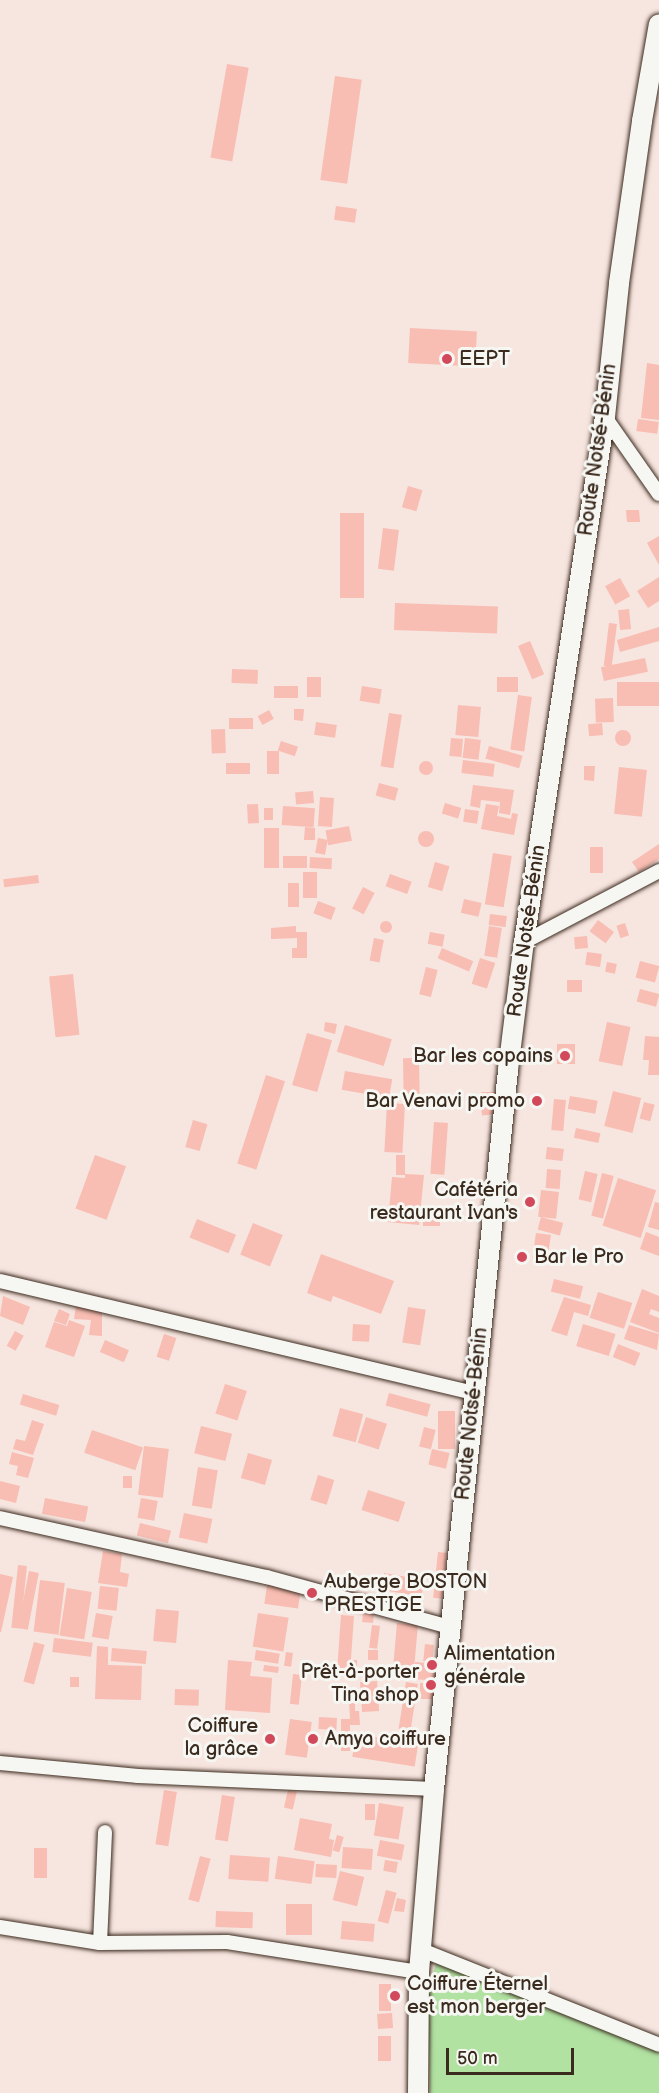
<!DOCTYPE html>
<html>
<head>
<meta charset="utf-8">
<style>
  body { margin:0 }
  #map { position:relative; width:659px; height:2093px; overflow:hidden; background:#f7e5df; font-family:"Balsamiq Sans",sans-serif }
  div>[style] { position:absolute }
  .green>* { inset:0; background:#b1e2a2 }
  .building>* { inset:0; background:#f8bdb3; transform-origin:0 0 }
  .round { border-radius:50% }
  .roads { filter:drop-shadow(0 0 2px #3b2a1e) drop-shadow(0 0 2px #3b2a1e) }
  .street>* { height:14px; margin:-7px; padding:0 7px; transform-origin:7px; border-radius:7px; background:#f6f6f2 }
  .secondary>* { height:20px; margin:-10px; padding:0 10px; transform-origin:10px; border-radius:10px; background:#f6f6f2 }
  .dots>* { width:16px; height:16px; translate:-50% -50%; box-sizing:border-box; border:3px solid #f6f6f2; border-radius:50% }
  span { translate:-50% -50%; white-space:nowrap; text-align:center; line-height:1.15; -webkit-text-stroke:6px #f6f6f2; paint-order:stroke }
  .poi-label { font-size:20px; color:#3b2a1e }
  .left { translate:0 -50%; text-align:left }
  .right { translate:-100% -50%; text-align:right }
  .street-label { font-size:20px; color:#3b2a1e }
  .scale { position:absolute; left:446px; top:2048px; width:128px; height:27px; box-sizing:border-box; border:3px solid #3b2a1e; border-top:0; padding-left:8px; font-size:18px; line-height:21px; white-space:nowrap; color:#3b2a1e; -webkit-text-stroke:4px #f6f6f2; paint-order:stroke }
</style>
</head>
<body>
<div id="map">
  <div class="green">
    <i style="clip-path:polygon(436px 1963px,659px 2047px,659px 2093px,430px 2093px,428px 1993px)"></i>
  </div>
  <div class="building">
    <i style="left:227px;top:64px;width:22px;height:95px;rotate:10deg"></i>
    <i style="left:335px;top:76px;width:27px;height:105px;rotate:8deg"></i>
    <i style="left:336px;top:206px;width:21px;height:14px;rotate:8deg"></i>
    <i style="left:410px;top:328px;width:67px;height:35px;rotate:3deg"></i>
    <i style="clip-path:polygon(647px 363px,659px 365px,659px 420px,641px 418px)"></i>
    <i style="left:638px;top:419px;width:21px;height:12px;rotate:8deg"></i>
    <i style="left:408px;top:486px;width:15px;height:22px;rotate:16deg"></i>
    <i style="clip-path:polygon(626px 510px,639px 510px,640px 522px,627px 522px)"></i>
    <i style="left:340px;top:513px;width:24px;height:85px"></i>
    <i style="left:383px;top:528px;width:16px;height:41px;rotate:7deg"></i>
    <i style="clip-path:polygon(659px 536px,659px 565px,647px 543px)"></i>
    <i style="clip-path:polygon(659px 577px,659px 601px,648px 608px,637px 591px)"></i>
    <i style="left:620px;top:578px;width:21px;height:17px;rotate:61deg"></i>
    <i style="left:395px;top:603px;width:103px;height:27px;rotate:2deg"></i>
    <i style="left:629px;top:609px;width:20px;height:11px;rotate:84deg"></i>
    <i style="left:609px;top:623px;width:8px;height:43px;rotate:7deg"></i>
    <i style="clip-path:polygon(659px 627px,659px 641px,620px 652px,617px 640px)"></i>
    <i style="left:530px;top:641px;width:36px;height:13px;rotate:67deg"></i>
    <i style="left:645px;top:658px;width:14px;height:45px;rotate:78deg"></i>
    <i style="left:232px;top:669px;width:26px;height:14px;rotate:2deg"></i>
    <i style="left:307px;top:677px;width:14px;height:20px"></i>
    <i style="left:518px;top:677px;width:15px;height:21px;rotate:90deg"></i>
    <i style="left:659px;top:682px;width:24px;height:42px;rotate:90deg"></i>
    <i style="left:274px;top:686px;width:24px;height:12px"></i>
    <i style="left:362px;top:686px;width:20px;height:15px;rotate:9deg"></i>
    <i style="left:518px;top:695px;width:14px;height:55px;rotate:8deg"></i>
    <i style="left:613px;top:698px;width:24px;height:18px;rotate:88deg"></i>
    <i style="left:458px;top:705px;width:23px;height:30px;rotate:5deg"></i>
    <i style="clip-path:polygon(294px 709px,304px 709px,303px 721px,294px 720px)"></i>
    <i style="left:269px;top:710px;width:10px;height:13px;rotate:61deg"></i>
    <i style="left:389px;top:713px;width:13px;height:54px;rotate:9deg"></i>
    <i style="left:229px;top:718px;width:24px;height:11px"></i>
    <i style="left:316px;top:722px;width:21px;height:13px;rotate:8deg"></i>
    <i style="left:602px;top:723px;width:12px;height:14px;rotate:85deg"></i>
    <i style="left:225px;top:729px;width:24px;height:14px;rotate:88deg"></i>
    <i class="round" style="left:615px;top:730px;width:16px;height:16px"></i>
    <i style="left:451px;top:738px;width:12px;height:18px;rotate:5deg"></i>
    <i style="left:465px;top:738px;width:16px;height:20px;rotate:7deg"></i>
    <i style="left:281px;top:741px;width:18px;height:10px;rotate:19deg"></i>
    <i style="left:489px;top:746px;width:35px;height:13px;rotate:16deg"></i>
    <i style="left:267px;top:751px;width:12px;height:23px"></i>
    <i style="left:463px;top:760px;width:32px;height:13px;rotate:7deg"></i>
    <i class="round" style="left:419px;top:761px;width:14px;height:14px"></i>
    <i style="left:226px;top:763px;width:24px;height:11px"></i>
    <i style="clip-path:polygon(584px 766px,595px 766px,594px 781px,584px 780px)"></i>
    <i style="left:619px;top:767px;width:28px;height:47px;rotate:6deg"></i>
    <i style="left:379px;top:783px;width:20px;height:13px;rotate:15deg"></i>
    <i style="clip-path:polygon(473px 785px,514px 790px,510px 815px,499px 813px,500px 802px,481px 800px,480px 808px,470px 806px)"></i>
    <i style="left:313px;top:791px;width:12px;height:18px;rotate:85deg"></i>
    <i style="left:320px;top:797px;width:14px;height:29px;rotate:4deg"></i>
    <i style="left:445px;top:803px;width:17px;height:11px;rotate:17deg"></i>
    <i style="left:258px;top:804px;width:19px;height:11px;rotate:87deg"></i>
    <i style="clip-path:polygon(486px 804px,499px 806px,497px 816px,511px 819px,512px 813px,518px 814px,514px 835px,481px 829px)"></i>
    <i style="left:283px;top:806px;width:32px;height:19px;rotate:4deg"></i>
    <i style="left:264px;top:808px;width:9px;height:12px"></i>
    <i style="left:465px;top:809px;width:14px;height:13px;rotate:8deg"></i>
    <i style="left:349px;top:826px;width:15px;height:24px;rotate:79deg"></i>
    <i style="clip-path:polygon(305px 827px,315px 828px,315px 840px,304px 840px)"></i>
    <i style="left:264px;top:828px;width:15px;height:40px"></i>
    <i class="round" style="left:418px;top:831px;width:16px;height:16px"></i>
    <i style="left:318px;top:838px;width:10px;height:15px;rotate:11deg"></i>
    <i style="clip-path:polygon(659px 844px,659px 859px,639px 872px,632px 862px)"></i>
    <i style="left:590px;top:847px;width:13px;height:26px"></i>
    <i style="left:493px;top:853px;width:19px;height:52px;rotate:9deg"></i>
    <i style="left:283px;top:856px;width:24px;height:12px"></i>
    <i style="left:310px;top:857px;width:22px;height:11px;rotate:3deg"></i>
    <i style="left:435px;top:862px;width:15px;height:26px;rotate:16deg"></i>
    <i style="left:303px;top:872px;width:14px;height:26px"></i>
    <i style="left:390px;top:874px;width:23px;height:13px;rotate:20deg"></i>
    <i style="left:38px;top:875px;width:8px;height:35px;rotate:83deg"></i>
    <i style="left:288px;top:883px;width:11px;height:24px"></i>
    <i style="left:363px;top:887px;width:13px;height:24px;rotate:27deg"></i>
    <i style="left:464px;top:899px;width:18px;height:14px;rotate:13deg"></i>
    <i style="left:318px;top:901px;width:19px;height:13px;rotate:21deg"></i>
    <i style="left:490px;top:914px;width:17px;height:11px;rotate:7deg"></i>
    <i style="left:598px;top:920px;width:20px;height:14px;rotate:37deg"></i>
    <i class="round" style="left:380px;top:921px;width:12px;height:12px"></i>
    <i style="left:625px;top:923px;width:13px;height:9px;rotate:72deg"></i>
    <i style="clip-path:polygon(296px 926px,296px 932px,307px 932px,307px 958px,292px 958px,292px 948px,297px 948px,297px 938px,271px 939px,271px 928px)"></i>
    <i style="left:489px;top:926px;width:13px;height:30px;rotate:9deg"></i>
    <i style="left:430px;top:932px;width:15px;height:12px;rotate:11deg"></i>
    <i style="left:587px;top:936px;width:12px;height:13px;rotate:85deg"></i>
    <i style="left:374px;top:938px;width:10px;height:23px;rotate:11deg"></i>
    <i style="left:442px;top:948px;width:34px;height:11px;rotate:23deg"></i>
    <i style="left:587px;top:952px;width:15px;height:13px;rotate:8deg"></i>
    <i style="left:480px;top:958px;width:16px;height:27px;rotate:18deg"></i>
    <i style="left:640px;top:961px;width:20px;height:17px;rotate:15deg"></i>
    <i style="left:607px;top:962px;width:10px;height:10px;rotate:11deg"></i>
    <i style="left:426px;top:967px;width:12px;height:28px;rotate:14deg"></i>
    <i style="left:73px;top:974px;width:61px;height:24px;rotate:84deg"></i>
    <i style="left:582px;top:980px;width:12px;height:15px;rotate:90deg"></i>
    <i style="left:640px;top:989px;width:20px;height:13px;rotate:15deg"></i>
    <i style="clip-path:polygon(325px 1022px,337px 1024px,335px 1034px,324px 1031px)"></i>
    <i style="left:607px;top:1022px;width:24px;height:40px;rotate:12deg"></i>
    <i style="left:345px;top:1025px;width:49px;height:28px;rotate:17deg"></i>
    <i style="left:307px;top:1033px;width:26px;height:54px;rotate:16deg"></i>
    <i style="clip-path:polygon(645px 1036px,659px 1037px,659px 1075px,648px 1075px,649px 1060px,643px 1060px)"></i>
    <i style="left:557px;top:1044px;width:18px;height:20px"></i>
    <i style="left:419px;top:1058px;width:41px;height:16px;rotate:89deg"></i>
    <i style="left:345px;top:1071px;width:48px;height:19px;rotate:10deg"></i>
    <i style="left:266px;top:1075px;width:20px;height:93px;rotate:18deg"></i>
    <i style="left:613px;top:1091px;width:29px;height:36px;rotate:14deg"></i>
    <i style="left:481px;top:1092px;width:15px;height:11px"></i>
    <i style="left:570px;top:1096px;width:28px;height:13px;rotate:10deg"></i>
    <i style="left:554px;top:1099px;width:12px;height:31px;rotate:5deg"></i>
    <i style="left:644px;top:1102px;width:11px;height:17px;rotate:15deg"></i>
    <i style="left:387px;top:1103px;width:18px;height:49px;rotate:3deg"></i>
    <i style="left:494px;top:1106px;width:8px;height:13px;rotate:83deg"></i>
    <i style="left:193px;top:1120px;width:15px;height:28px;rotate:16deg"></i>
    <i style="left:434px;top:1122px;width:14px;height:52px;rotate:4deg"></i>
    <i style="left:576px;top:1128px;width:25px;height:10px;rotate:12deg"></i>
    <i style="left:547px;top:1147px;width:17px;height:12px;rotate:7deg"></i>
    <i style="left:95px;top:1155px;width:33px;height:57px;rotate:20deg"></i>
    <i style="left:396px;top:1155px;width:9px;height:20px"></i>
    <i style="left:547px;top:1169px;width:14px;height:19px;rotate:4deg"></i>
    <i style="left:585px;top:1171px;width:13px;height:29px;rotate:13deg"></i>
    <i style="left:602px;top:1173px;width:12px;height:44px;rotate:14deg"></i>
    <i style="clip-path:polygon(405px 1174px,424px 1175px,419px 1225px,388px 1222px,392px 1177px,405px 1178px)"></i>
    <i style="left:618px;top:1178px;width:40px;height:50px;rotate:18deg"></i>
    <i style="left:541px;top:1190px;width:18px;height:27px;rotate:6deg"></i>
    <i style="clip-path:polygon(655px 1202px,659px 1203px,659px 1230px,648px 1227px)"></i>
    <i style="left:423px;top:1208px;width:17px;height:18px"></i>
    <i style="left:541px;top:1217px;width:23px;height:13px;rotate:15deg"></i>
    <i style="left:197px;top:1219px;width:42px;height:20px;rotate:22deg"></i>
    <i style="left:253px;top:1223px;width:32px;height:34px;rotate:22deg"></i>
    <i style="clip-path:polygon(646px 1232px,659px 1237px,659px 1256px,640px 1249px)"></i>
    <i style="left:536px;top:1233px;width:15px;height:26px;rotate:8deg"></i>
    <i style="clip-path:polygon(321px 1254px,394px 1281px,381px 1314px,333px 1296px,331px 1302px,307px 1293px)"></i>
    <i style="left:554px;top:1279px;width:30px;height:13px;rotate:14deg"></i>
    <i style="clip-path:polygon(642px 1289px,659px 1296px,659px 1312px,651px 1309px,649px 1314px,659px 1318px,659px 1333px,630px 1322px)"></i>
    <i style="left:598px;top:1292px;width:36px;height:27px;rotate:18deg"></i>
    <i style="clip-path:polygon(3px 1296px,30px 1307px,23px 1325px,0 1316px)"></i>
    <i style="clip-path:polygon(564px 1297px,591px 1305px,588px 1316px,574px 1312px,567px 1336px,551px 1331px)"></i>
    <i style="clip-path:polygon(76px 1305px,102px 1308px,102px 1336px,89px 1335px,91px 1320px,74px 1319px)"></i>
    <i style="left:408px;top:1307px;width:18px;height:36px;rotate:9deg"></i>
    <i style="clip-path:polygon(59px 1309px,70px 1314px,66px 1325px,54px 1321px)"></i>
    <i style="clip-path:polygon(69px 1320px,85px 1326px,74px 1357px,45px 1347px,54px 1322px,67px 1326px)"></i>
    <i style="left:353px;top:1324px;width:17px;height:17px;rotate:3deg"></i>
    <i style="left:583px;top:1324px;width:34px;height:23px;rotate:17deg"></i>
    <i style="clip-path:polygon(629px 1325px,659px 1334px,657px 1350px,624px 1339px)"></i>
    <i style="left:15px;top:1331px;width:10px;height:17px;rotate:29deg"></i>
    <i style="left:164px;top:1334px;width:13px;height:24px;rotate:18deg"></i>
    <i style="left:105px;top:1340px;width:26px;height:13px;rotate:23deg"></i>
    <i style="left:618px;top:1344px;width:24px;height:14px;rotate:22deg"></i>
    <i style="left:225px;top:1384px;width:23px;height:31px;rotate:18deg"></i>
    <i style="left:389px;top:1393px;width:43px;height:13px;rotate:15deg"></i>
    <i style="left:23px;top:1394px;width:38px;height:11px;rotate:17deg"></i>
    <i style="left:340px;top:1408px;width:24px;height:29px;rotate:15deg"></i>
    <i style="left:438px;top:1411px;width:17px;height:38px"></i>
    <i style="left:366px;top:1417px;width:22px;height:27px;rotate:18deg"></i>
    <i style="clip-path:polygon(32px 1420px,44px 1424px,33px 1455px,13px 1449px,16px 1439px,25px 1441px)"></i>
    <i style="left:201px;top:1426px;width:32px;height:28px;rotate:14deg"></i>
    <i style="left:424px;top:1427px;width:12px;height:20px;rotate:14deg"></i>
    <i style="left:92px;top:1430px;width:54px;height:24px;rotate:19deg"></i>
    <i style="left:144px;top:1446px;width:25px;height:49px;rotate:7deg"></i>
    <i style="left:432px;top:1449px;width:18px;height:16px;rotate:13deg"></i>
    <i style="clip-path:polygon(12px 1452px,34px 1458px,28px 1478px,16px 1475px,18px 1466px,9px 1464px)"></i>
    <i style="left:248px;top:1453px;width:25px;height:26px;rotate:16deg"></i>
    <i style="left:198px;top:1467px;width:20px;height:39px;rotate:9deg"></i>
    <i style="left:318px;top:1475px;width:17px;height:26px;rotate:17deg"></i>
    <i style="left:123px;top:1476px;width:9px;height:12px"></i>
    <i style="clip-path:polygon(0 1481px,20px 1486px,16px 1503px,0 1499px)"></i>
    <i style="left:368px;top:1490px;width:39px;height:21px;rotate:18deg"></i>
    <i style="left:45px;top:1498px;width:44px;height:16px;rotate:11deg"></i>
    <i style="left:141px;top:1498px;width:17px;height:20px;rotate:10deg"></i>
    <i style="left:184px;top:1513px;width:29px;height:25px;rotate:12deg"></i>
    <i style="left:140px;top:1523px;width:32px;height:13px;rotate:14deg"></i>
    <i style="clip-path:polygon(103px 1551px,122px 1554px,120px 1572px,129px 1574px,127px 1587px,98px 1583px)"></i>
    <i style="left:438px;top:1552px;width:9px;height:46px;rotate:6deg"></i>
    <i style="left:18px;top:1565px;width:9px;height:63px;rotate:6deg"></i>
    <i style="left:29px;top:1571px;width:10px;height:58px;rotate:11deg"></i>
    <i style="left:384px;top:1573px;width:41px;height:17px;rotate:10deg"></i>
    <i style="clip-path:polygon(0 1574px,13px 1577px,1px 1632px,0 1632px)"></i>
    <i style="left:40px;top:1580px;width:25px;height:52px;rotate:7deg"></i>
    <i style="left:267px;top:1585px;width:34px;height:19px;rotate:8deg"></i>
    <i style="left:100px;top:1586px;width:19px;height:23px;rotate:6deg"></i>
    <i style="left:67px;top:1588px;width:25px;height:48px;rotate:9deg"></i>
    <i style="left:156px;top:1609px;width:23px;height:32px;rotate:5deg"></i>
    <i style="left:363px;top:1612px;width:11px;height:10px;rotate:5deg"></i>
    <i style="left:96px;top:1613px;width:17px;height:24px;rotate:10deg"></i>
    <i style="left:258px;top:1613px;width:31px;height:34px;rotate:9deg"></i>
    <i style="left:341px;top:1615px;width:13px;height:54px;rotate:4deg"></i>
    <i style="left:397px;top:1623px;width:21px;height:52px;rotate:5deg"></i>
    <i style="left:372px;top:1625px;width:8px;height:23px;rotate:7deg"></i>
    <i style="left:54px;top:1638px;width:39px;height:14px;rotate:7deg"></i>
    <i style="left:34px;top:1642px;width:11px;height:41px;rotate:15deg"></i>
    <i style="left:425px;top:1644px;width:9px;height:17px;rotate:6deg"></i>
    <i style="clip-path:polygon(97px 1646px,108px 1647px,108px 1665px,142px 1666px,141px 1700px,95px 1699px)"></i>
    <i style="left:112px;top:1648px;width:35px;height:13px;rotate:5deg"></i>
    <i style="left:256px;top:1650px;width:24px;height:10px;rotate:9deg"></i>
    <i style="left:368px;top:1650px;width:10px;height:10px"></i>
    <i style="left:286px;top:1652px;width:7px;height:14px;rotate:8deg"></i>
    <i style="clip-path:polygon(228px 1660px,252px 1662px,250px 1676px,272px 1678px,270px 1713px,225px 1710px)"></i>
    <i style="left:357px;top:1660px;width:14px;height:7px;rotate:90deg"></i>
    <i style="left:415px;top:1662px;width:21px;height:17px;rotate:5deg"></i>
    <i style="left:264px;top:1665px;width:15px;height:6px;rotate:8deg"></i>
    <i style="left:293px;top:1674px;width:9px;height:30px;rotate:6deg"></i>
    <i style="left:70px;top:1677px;width:9px;height:10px"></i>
    <i style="left:377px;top:1681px;width:30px;height:17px;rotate:86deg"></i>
    <i style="left:406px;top:1682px;width:12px;height:47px;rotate:9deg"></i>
    <i style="left:420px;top:1683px;width:15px;height:16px"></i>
    <i style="left:175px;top:1689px;width:24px;height:16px;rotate:2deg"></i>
    <i style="clip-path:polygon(349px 1701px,355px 1701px,355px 1711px,359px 1711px,360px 1725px,350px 1725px,350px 1751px,341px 1751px,341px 1719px,350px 1719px)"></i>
    <i style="left:319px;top:1717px;width:18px;height:12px;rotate:3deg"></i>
    <i style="left:290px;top:1719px;width:22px;height:36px;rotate:8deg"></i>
    <i style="left:356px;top:1734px;width:63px;height:23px;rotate:9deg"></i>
    <i style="left:164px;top:1790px;width:13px;height:55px;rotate:9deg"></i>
    <i style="left:288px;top:1790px;width:9px;height:18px;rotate:13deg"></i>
    <i style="left:222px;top:1795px;width:13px;height:45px;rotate:9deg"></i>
    <i style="left:379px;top:1803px;width:25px;height:33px;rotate:9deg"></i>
    <i style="left:365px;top:1804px;width:10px;height:16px"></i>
    <i style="clip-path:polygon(300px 1818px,332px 1824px,329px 1839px,334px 1840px,331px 1857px,294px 1850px)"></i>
    <i style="left:337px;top:1835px;width:7px;height:16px;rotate:16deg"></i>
    <i style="left:380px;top:1840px;width:25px;height:16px;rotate:11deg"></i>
    <i style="left:343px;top:1847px;width:30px;height:21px;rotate:4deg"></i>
    <i style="left:47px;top:1848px;width:30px;height:13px;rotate:90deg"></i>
    <i style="left:230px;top:1855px;width:40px;height:24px;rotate:4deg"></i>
    <i style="left:200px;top:1856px;width:11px;height:45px;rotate:15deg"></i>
    <i style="left:278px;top:1856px;width:37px;height:23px;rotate:8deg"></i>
    <i style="left:385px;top:1860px;width:13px;height:11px;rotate:9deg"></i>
    <i style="left:316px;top:1864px;width:21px;height:13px;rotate:3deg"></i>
    <i style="left:340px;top:1871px;width:25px;height:30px;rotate:14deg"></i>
    <i style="left:386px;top:1890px;width:11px;height:32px;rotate:15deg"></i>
    <i style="clip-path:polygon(397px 1898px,406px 1900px,404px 1912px,394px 1911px)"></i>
    <i style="left:286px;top:1904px;width:26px;height:31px"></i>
    <i style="left:216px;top:1911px;width:37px;height:16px;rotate:2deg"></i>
    <i style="left:342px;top:1921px;width:33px;height:18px;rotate:5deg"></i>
    <i style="left:379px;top:1984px;width:12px;height:27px"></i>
    <i style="left:392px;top:2013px;width:15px;height:15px;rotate:86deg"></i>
    <i style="left:378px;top:2036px;width:13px;height:25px"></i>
  </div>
  <div class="roads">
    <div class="street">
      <i style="left:605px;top:417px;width:94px;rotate:55deg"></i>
      <i style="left:524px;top:942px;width:153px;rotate:-27.7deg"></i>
      <i style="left:0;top:1281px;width:488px;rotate:13.3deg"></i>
      <i style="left:0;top:1518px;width:273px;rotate:12.5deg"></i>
      <i style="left:267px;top:1577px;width:190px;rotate:15.3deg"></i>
      <i style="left:0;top:1763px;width:139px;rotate:5.4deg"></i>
      <i style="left:138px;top:1776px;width:296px;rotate:2.5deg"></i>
      <i style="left:0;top:1927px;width:101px;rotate:9.1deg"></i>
      <i style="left:100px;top:1943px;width:127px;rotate:-0.5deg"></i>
      <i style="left:227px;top:1942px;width:194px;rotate:8.9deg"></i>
      <i style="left:100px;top:1943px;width:111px;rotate:-87.4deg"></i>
      <i style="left:422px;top:1950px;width:255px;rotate:21.8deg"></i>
    </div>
    <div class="secondary">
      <i style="left:418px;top:2093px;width:121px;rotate:-89.5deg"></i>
      <i style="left:419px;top:1972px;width:184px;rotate:-85.3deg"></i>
      <i style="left:434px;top:1789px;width:723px;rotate:-84.12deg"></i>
      <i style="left:508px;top:1070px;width:129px;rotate:-82.9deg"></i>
      <i style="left:524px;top:942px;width:531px;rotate:-81.23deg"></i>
      <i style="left:605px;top:417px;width:135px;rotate:-84deg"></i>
      <i style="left:619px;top:283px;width:164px;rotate:-81.9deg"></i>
      <i style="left:642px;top:121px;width:98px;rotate:-80.1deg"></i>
    </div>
  </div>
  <div class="dots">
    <i style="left:447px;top:359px;background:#d1495b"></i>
    <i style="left:565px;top:1056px;background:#d1495b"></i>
    <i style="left:537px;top:1101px;background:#d1495b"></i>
    <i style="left:530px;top:1202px;background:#d1495b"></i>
    <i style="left:522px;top:1257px;background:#d1495b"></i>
    <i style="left:312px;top:1593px;background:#d1495b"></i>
    <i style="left:432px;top:1665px;background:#d1495b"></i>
    <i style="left:431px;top:1685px;background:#d1495b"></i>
    <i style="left:270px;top:1739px;background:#d1495b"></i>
    <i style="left:313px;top:1739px;background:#d1495b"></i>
    <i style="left:395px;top:1996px;background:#d1495b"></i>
  </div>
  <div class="poi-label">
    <span class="left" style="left:459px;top:359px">EEPT</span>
    <span class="right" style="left:553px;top:1056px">Bar les copains</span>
    <span class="right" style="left:525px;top:1101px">Bar Venavi promo</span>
    <span class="right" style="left:518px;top:1202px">Cafétéria<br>restaurant Ivan's</span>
    <span class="left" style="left:534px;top:1257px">Bar le Pro</span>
    <span class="left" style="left:324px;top:1594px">Auberge BOSTON<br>PRESTIGE</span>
    <span class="left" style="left:444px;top:1666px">Alimentation<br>générale</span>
    <span class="right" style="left:419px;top:1684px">Prêt-à-porter<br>Tina shop</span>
    <span class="right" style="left:258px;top:1738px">Coiffure<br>la grâce</span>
    <span class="left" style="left:325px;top:1739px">Amya coiffure</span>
    <span class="left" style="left:407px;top:1996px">Coiffure Éternel<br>est mon berger</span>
  </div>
  <div class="street-label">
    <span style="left:598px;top:450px;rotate:-82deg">Route Notsé-Bénin</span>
    <span style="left:527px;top:931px;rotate:-82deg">Route Notsé-Bénin</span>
    <span style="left:472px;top:1414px;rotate:-84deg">Route Notsé-Bénin</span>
  </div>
  <div class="scale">50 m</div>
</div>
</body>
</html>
